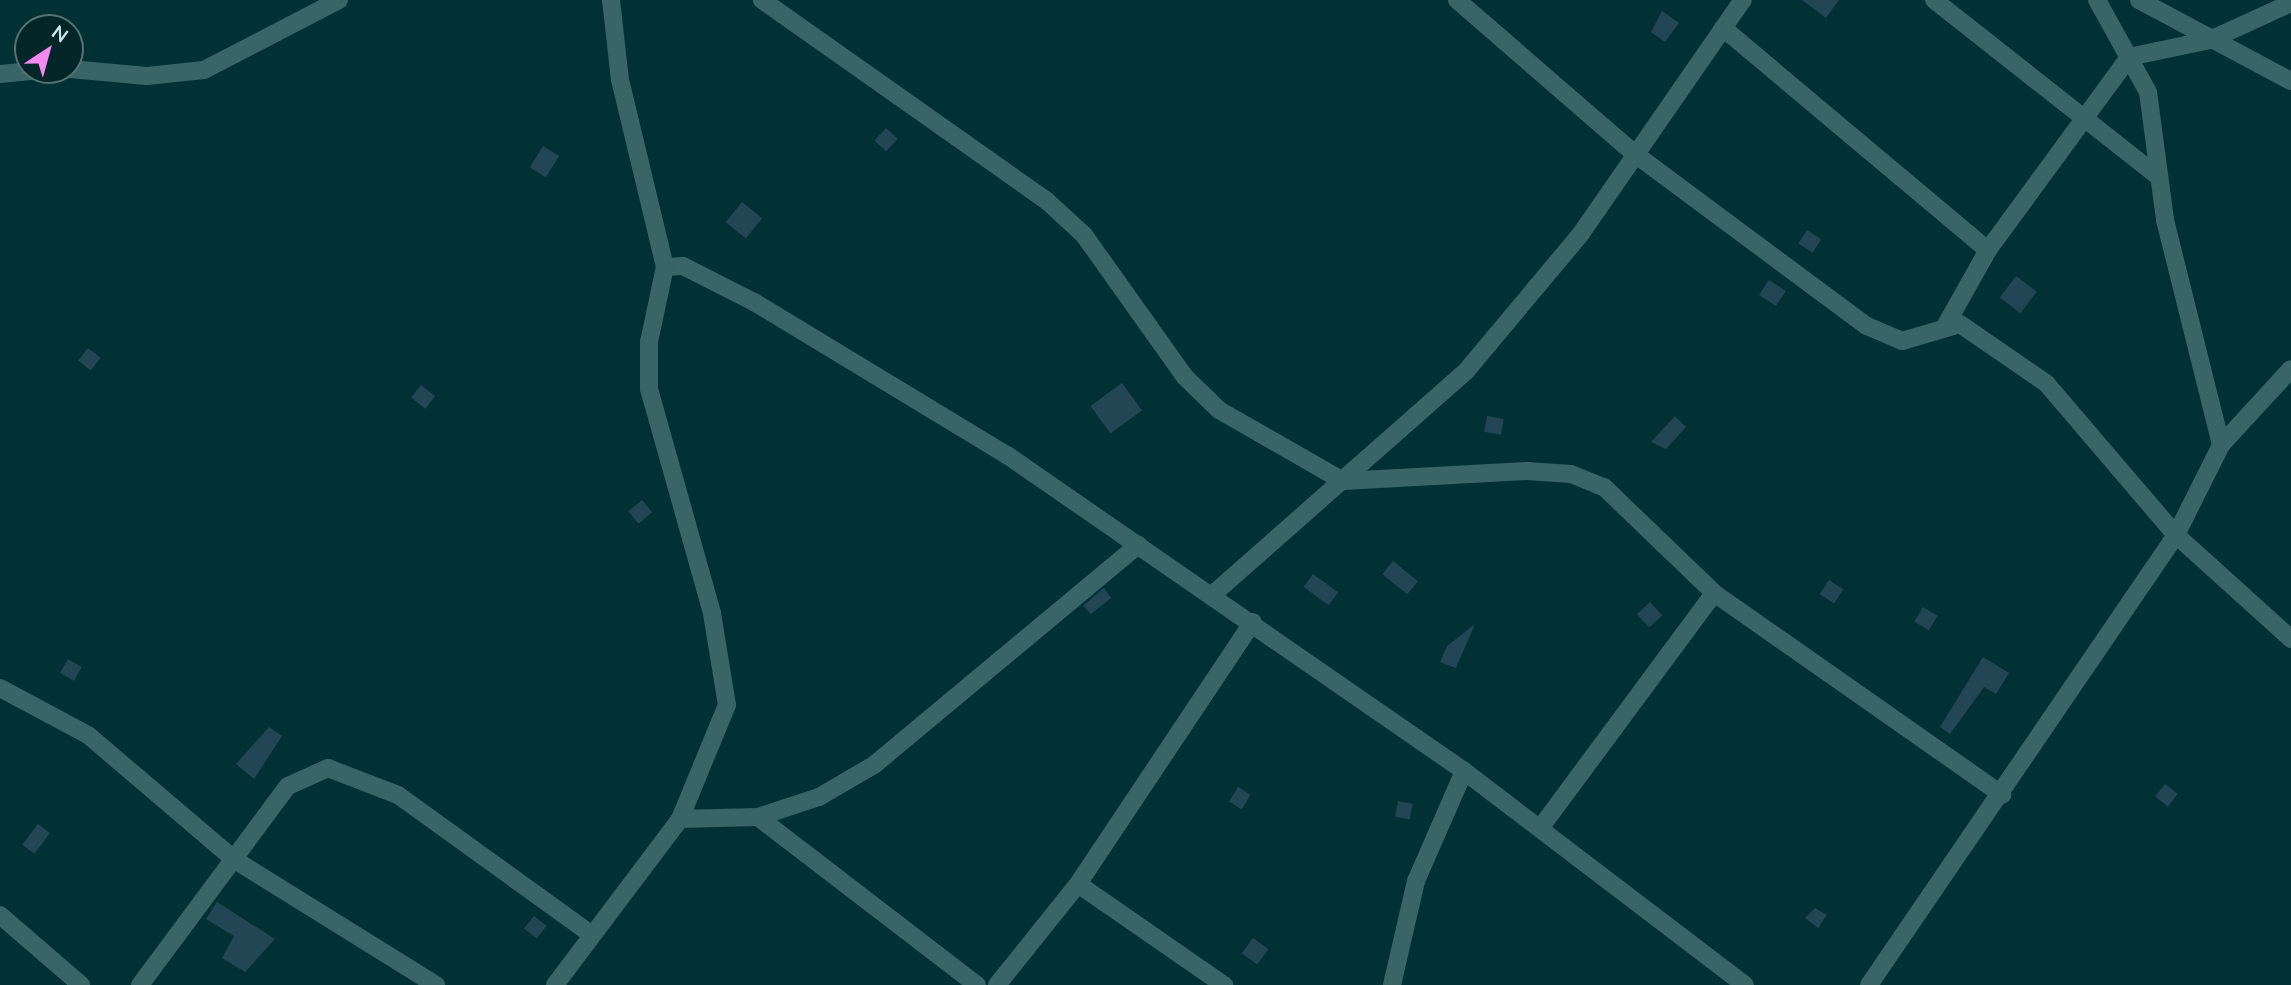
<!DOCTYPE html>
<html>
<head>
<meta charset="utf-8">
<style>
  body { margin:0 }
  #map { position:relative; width:2291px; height:985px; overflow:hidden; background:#013135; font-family:Mulish,sans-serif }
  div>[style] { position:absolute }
  .building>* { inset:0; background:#234655; transform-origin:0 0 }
  .street>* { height:18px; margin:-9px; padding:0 9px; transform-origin:9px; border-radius:9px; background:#396468 }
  span { translate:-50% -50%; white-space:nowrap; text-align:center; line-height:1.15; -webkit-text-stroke:6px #042629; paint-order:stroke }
  .north { position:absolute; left:14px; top:14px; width:70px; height:70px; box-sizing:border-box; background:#042629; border:2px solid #567376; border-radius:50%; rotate:36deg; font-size:19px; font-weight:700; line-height:28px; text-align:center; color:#d0e7e9 }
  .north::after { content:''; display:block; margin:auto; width:24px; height:32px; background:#f489ef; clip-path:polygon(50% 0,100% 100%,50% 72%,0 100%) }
</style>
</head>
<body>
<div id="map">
  <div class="building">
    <i style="clip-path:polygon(1802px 0,1839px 0,1826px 18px)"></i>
    <i style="clip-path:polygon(1662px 11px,1679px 23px,1665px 42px,1651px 32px)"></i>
    <i style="left:886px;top:128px;width:16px;height:17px;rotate:43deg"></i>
    <i style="left:543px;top:146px;width:19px;height:25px;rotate:32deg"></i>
    <i style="left:742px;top:202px;width:26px;height:26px;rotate:39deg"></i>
    <i style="left:1807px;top:230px;width:17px;height:16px;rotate:33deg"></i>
    <i style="left:2016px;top:276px;width:26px;height:27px;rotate:37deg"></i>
    <i style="left:1769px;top:280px;width:20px;height:18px;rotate:33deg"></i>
    <i style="left:88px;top:348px;width:16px;height:16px;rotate:38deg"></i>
    <i style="left:1122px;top:383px;width:34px;height:39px;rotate:54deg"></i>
    <i style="left:421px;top:385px;width:18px;height:16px;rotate:38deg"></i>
    <i style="left:1487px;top:416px;width:17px;height:16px;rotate:10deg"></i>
    <i style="clip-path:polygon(1675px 416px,1686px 427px,1666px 449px,1651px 442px)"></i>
    <i style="left:642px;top:500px;width:16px;height:18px;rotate:50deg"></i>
    <i style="left:1393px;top:561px;width:32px;height:17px;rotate:39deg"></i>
    <i style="left:1313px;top:574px;width:31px;height:16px;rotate:36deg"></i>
    <i style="left:1829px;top:580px;width:17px;height:17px;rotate:33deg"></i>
    <i style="clip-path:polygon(1104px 588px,1111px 598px,1091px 614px,1083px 606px)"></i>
    <i style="left:1650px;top:602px;width:18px;height:18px;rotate:47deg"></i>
    <i style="left:1923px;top:607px;width:17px;height:17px;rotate:31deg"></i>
    <i style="clip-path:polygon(1475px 624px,1456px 668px,1440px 662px,1447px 646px)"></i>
    <i style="clip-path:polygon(1983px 657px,2009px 673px,1996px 694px,1984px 687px,1950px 734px,1940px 727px)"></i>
    <i style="left:68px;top:659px;width:16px;height:16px;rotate:30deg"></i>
    <i style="clip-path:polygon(269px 727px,282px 736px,254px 779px,236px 764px)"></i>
    <i style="left:2165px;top:784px;width:16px;height:16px;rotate:38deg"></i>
    <i style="left:1238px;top:787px;width:15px;height:17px;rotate:32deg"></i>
    <i style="left:1398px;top:801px;width:15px;height:16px;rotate:11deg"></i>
    <i style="left:38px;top:824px;width:15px;height:26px;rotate:37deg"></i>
    <i style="clip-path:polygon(217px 902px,275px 939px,245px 972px,222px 958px,234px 936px,206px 919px)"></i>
    <i style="clip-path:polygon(1815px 908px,1827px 915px,1818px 928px,1805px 918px)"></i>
    <i style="left:534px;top:916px;width:16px;height:16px;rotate:38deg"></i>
    <i style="left:1253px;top:938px;width:19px;height:19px;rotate:36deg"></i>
  </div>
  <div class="street">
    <i style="left:762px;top:0;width:349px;rotate:35.2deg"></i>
    <i style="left:1047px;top:201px;width:50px;rotate:42.6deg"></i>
    <i style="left:1084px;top:235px;width:174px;rotate:54.6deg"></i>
    <i style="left:1185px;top:377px;width:47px;rotate:44.1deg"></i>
    <i style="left:1219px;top:410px;width:143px;rotate:29.8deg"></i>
    <i style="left:1343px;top:481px;width:184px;rotate:-3.1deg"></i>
    <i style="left:1527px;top:471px;width:44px;rotate:3.9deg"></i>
    <i style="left:1571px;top:474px;width:35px;rotate:22deg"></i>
    <i style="left:1604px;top:487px;width:153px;rotate:43.9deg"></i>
    <i style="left:1714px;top:593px;width:352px;rotate:35deg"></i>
    <i style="left:1457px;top:0;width:235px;rotate:40.9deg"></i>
    <i style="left:1635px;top:154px;width:289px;rotate:36.6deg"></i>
    <i style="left:1867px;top:326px;width:38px;rotate:23deg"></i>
    <i style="left:1902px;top:341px;width:60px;rotate:-16.3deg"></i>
    <i style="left:1960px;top:324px;width:104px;rotate:34.5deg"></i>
    <i style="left:2046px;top:383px;width:200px;rotate:49.5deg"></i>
    <i style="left:2176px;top:535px;width:155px;rotate:42.1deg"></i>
    <i style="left:1934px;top:0;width:285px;rotate:38.2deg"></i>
    <i style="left:2097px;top:0;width:105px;rotate:61deg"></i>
    <i style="left:2148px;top:92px;width:129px;rotate:82.4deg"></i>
    <i style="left:2165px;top:220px;width:232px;rotate:76deg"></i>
    <i style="left:2139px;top:0;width:172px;rotate:28.1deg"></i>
    <i style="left:1723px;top:28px;width:346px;rotate:40deg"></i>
    <i style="left:70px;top:69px;width:77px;rotate:5.2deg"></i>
    <i style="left:147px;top:76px;width:57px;rotate:-6deg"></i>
    <i style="left:204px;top:70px;width:152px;rotate:-27.4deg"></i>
    <i style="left:0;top:74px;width:41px;rotate:-5.6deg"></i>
    <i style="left:665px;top:267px;width:18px;rotate:-3deg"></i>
    <i style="left:683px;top:266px;width:80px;rotate:26.9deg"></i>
    <i style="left:754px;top:302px;width:296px;rotate:31.2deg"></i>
    <i style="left:1007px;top:455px;width:556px;rotate:34.66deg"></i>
    <i style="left:1464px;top:771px;width:353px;rotate:37.3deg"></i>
    <i style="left:1947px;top:323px;width:84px;rotate:-60.7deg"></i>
    <i style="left:1988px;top:250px;width:239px;rotate:-53.8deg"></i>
    <i style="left:2129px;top:57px;width:83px;rotate:-11.9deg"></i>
    <i style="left:2210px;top:40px;width:89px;rotate:-24.6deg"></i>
    <i style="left:1211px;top:596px;width:341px;rotate:-41.4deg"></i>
    <i style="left:1467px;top:370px;width:176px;rotate:-50.1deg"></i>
    <i style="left:1580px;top:235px;width:286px;rotate:-55.3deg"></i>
    <i style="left:0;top:688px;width:100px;rotate:28.1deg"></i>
    <i style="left:88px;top:735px;width:193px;rotate:40.4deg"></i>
    <i style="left:235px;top:860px;width:237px;rotate:31.9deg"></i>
    <i style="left:758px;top:817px;width:276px;rotate:37.5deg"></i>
    <i style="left:680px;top:819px;width:78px;rotate:-1.5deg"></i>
    <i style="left:758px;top:817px;width:64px;rotate:-18.2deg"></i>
    <i style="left:819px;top:797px;width:64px;rotate:-30.2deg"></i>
    <i style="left:874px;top:765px;width:344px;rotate:-39.8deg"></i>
    <i style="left:1541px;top:827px;width:291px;rotate:-53.5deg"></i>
    <i style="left:1078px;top:884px;width:178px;rotate:34.7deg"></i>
    <i style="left:0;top:915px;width:107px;rotate:40.8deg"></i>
    <i style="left:140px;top:985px;width:248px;rotate:-53.4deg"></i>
    <i style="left:288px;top:786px;width:44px;rotate:-24.2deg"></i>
    <i style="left:328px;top:768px;width:75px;rotate:21.1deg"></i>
    <i style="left:398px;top:795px;width:239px;rotate:35.8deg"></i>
    <i style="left:555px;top:985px;width:208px;rotate:-53deg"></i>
    <i style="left:680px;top:819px;width:123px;rotate:-67.6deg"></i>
    <i style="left:727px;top:705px;width:93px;rotate:-99.3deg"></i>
    <i style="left:712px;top:613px;width:233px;rotate:-105.7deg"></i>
    <i style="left:649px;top:389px;width:47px;rotate:-90deg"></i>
    <i style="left:649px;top:342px;width:77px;rotate:-78deg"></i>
    <i style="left:665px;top:267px;width:192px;rotate:-103.5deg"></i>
    <i style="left:620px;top:80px;width:81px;rotate:-96.4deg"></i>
    <i style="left:997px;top:985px;width:129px;rotate:-51.3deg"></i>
    <i style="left:1078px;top:884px;width:315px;rotate:-56.3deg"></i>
    <i style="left:1392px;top:985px;width:107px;rotate:-77deg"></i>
    <i style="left:1416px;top:881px;width:120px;rotate:-66.4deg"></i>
    <i style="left:1869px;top:985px;width:545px;rotate:-55.7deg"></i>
    <i style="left:2176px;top:535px;width:101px;rotate:-63.4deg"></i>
    <i style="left:2221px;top:445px;width:103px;rotate:-47.4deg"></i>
  </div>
  <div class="north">N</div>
</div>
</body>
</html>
